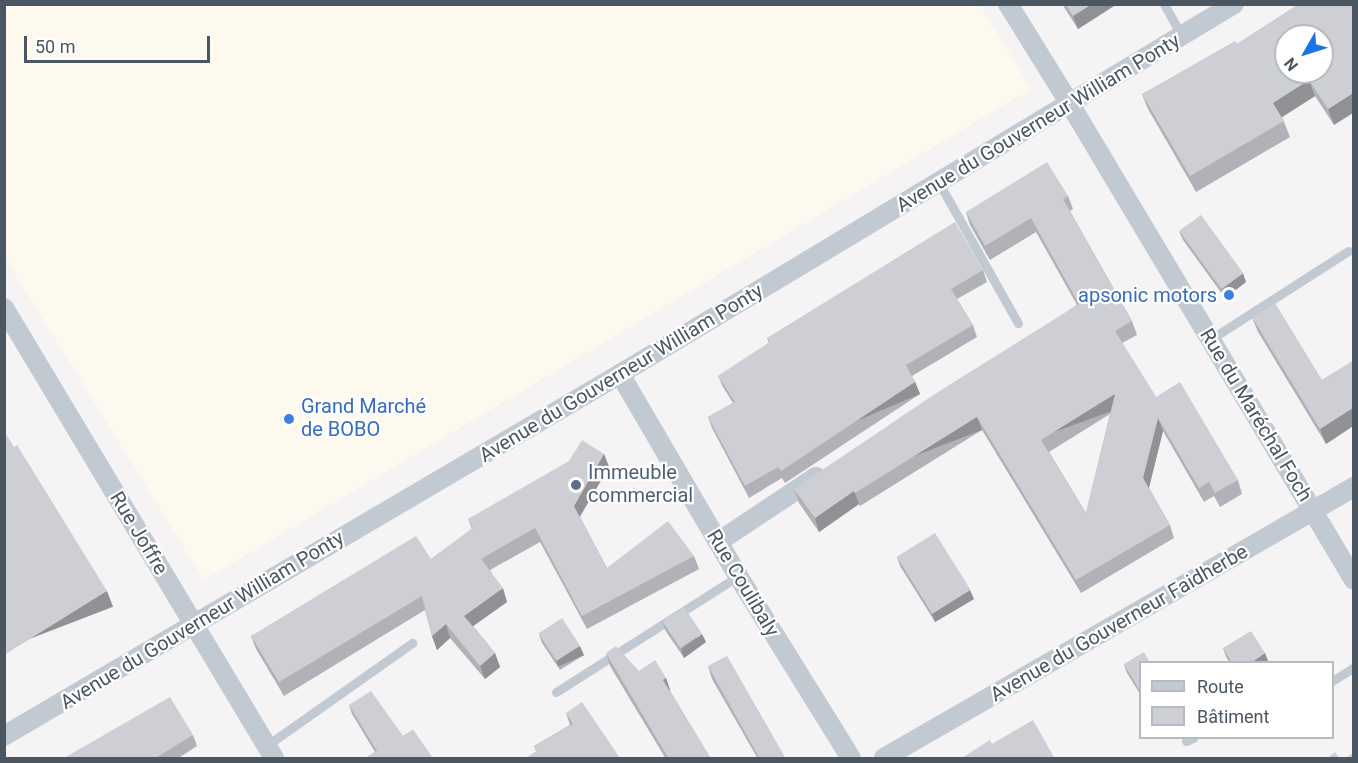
<!DOCTYPE html>
<html>
<head>
<meta charset="utf-8">
<style>
  body { margin:0 }
  #map { position:relative; width:1358px; height:763px; overflow:hidden; background:#f5f3f3; font-family:Roboto,sans-serif }
  div>[style] { position:absolute }
  .commercial>* { inset:0; background:#fdf9ef }
  .lane>* { height:9px; margin:-4.5px; padding:0 4.5px; transform-origin:4.5px; border-radius:4.5px; background:#c1cad2 }
  .street>* { height:20px; margin:-10px; padding:0 10px; transform-origin:10px; border-radius:10px; background:#c1cad2 }
  .wall>* { inset:0; background:#b0b2b7 }
  .shaded-wall>* { inset:0; background:#909195; transform-origin:0 0 }
  .building>* { inset:0; background:#cdcfd5; transform-origin:0 0 }
  .dots>* { width:16px; height:16px; translate:-50% -50%; box-sizing:border-box; border:3px solid #fff; border-radius:50% }
  span { translate:-50% -50%; white-space:nowrap; text-align:center; line-height:1.15; -webkit-text-stroke:4.5px #fff; paint-order:stroke }
  .street-label { font-size:20px; color:#4a5661 }
  .shop-label { font-size:20px; color:#366cbe }
  .right { translate:-100% -50%; text-align:right }
  .left { translate:0 -50%; text-align:left }
  .service-label { font-size:20px; color:#4e5e75 }
  .frame { position:absolute; inset:0; border:6px solid #4a5661; pointer-events:none }
  .legend { position:absolute; left:1139px; top:661px; width:195px; height:78px; box-sizing:border-box; background:#fff; border:2px solid #b7bbc0; margin:0; padding:8px 10px; list-style:none; font-size:18px; color:#4a5661 }
  .legend li { display:flex; align-items:center; gap:12px; height:30px }
  .legend b { width:30px; border:2px solid #b7bbc0 }
  .north { position:absolute; left:1274px; top:24px; width:60px; height:60px; box-sizing:border-box; background:#fff; border:2px solid #b7bbc0; border-radius:50%; rotate:231deg; font-size:16px; font-weight:700; line-height:24px; text-align:center; color:#4a5661 }
  .north::after { content:''; display:block; margin:auto; width:21px; height:27px; background:#1a73e8; clip-path:polygon(50% 0,100% 100%,50% 72%,0 100%) }
  .scale { position:absolute; left:24px; top:36px; width:186px; height:27px; box-sizing:border-box; border:3px solid #4a5661; border-top:0; padding-left:8px; font-size:18px; line-height:21px; white-space:nowrap; color:#4a5661; -webkit-text-stroke:4px #fff; paint-order:stroke }
</style>
</head>
<body>
<div id="map">
  <div class="commercial">
    <i style="clip-path:polygon(5px 4px,980px 5px,1031px 89px,204px 580px,5px 258px)"></i>
  </div>
  <div class="lane">
    <i style="left:1164px;top:4px;width:37px;rotate:61deg"></i>
    <i style="left:939px;top:183px;width:161px;rotate:60.6deg"></i>
    <i style="left:1211px;top:339px;width:163px;rotate:-32.7deg"></i>
    <i style="left:1332px;top:681px;width:26px;rotate:-32deg"></i>
    <i style="left:556px;top:692px;width:216px;rotate:-32.5deg"></i>
    <i style="left:1186px;top:741px;width:8px;rotate:-23deg"></i>
    <i style="left:266px;top:746px;width:179px;rotate:-35.2deg"></i>
  </div>
  <div class="street">
    <i style="left:1008px;top:4px;width:118px;rotate:58.2deg"></i>
    <i style="left:1070px;top:104px;width:554px;rotate:59.18deg"></i>
    <i style="left:4px;top:308px;width:525px;rotate:59.04deg"></i>
    <i style="left:620px;top:374px;width:234px;rotate:59.7deg"></i>
    <i style="left:738px;top:576px;width:214px;rotate:58.2deg"></i>
    <i style="left:718px;top:542px;width:118px;rotate:-33.6deg"></i>
    <i style="left:4px;top:736px;width:714px;rotate:-30.44deg"></i>
    <i style="left:620px;top:374px;width:717px;rotate:-31.07deg"></i>
    <i style="left:884px;top:758px;width:543px;rotate:-29.97deg"></i>
  </div>
  <div class="wall">
    <i style="clip-path:polygon(1062px 4px,1117px 4px,1078px 29px)"></i>
    <i style="clip-path:polygon(1299px 4px,1334px 125px,1315px 96px,1282px 117px,1290px 137px,1196px 192px,1148px 109px,1142px 94px,1237px 44px)"></i>
    <i style="clip-path:polygon(evenodd,1068px 196px,1073px 209px,1070px 211px,1132px 321px,1137px 335px,1122px 343px,1156px 397px,1238px 480px,1242px 494px,1220px 507px,1214px 496px,1204px 502px,1163px 431px,1149px 488px,1170px 525px,1174px 538px,1081px 593px,982px 430px,860px 506px,859px 504px,819px 532px,799px 503px,794px 489px,1077px 305px,1036px 232px,990px 260px,970px 225px,966px 212px,1068px 196px,1110px 414px,1086px 513px,1049px 452px,1110px 414px)"></i>
    <i style="clip-path:polygon(1179px 231px,1246px 282px,1225px 298px,1183px 240px)"></i>
    <i style="clip-path:polygon(983px 270px,987px 282px,957px 299px,973px 325px,977px 337px,912px 376px,915px 382px,920px 394px,785px 483px,782px 478px,749px 498px,712px 428px,708px 417px,733px 403px,723px 387px,718px 376px,769px 343px,767px 338px)"></i>
    <i style="clip-path:polygon(1252px 317px,1322px 380px,1353px 361px,1353px 426px,1326px 444px,1258px 332px)"></i>
    <i style="clip-path:polygon(604px 454px,609px 467px,580px 517px,607px 568px,694px 556px,699px 569px,587px 629px,540px 542px,490px 570px,507px 602px,473px 626px,495px 653px,500px 667px,485px 679px,450px 638px,437px 650px,432px 636px,425px 610px,284px 696px,256px 649px,251px 636px,431px 559px,472px 529px,468px 519px)"></i>
    <i style="clip-path:polygon(897px 557px,974px 599px,935px 622px,900px 566px)"></i>
    <i style="clip-path:polygon(662px 621px,706px 642px,684px 658px,665px 630px)"></i>
    <i style="clip-path:polygon(539px 634px,584px 655px,560px 670px,542px 643px)"></i>
    <i style="clip-path:polygon(1223px 648px,1265px 653px,1269px 662px,1230px 663px,1226px 657px)"></i>
    <i style="clip-path:polygon(606px 653px,639px 671px,666px 678px,670px 690px,670px 691px,711px 759px,666px 759px,610px 666px)"></i>
    <i style="clip-path:polygon(1140px 663px,1140px 694px,1127px 673px,1124px 664px)"></i>
    <i style="clip-path:polygon(708px 666px,786px 759px,758px 759px,712px 679px)"></i>
    <i style="clip-path:polygon(349px 705px,403px 736px,413px 730px,433px 759px,364px 759px,375px 752px,352px 714px)"></i>
    <i style="clip-path:polygon(566px 713px,620px 758px,536px 751px,534px 746px,570px 725px)"></i>
    <i style="clip-path:polygon(193px 735px,197px 746px,177px 759px,65px 759px)"></i>
  </div>
  <div class="shaded-wall">
    <i style="clip-path:polygon(1092px 4px,1117px 4px,1078px 29px,1073px 16px)"></i>
    <i style="clip-path:polygon(1309px 80px,1315px 96px,1279px 119px,1273px 103px)"></i>
    <i style="clip-path:polygon(1353px 93px,1353px 113px,1334px 125px,1328px 109px)"></i>
    <i style="clip-path:polygon(1243px 273px,1246px 282px,1225px 298px,1222px 289px)"></i>
    <i style="left:915px;top:382px;width:13px;height:161px;rotate:67deg"></i>
    <i style="left:1115px;top:394px;width:15px;height:87px;rotate:70deg"></i>
    <i style="clip-path:polygon(1353px 408px,1353px 426px,1326px 444px,1320px 429px)"></i>
    <i style="left:977px;top:417px;width:14px;height:144px;rotate:69deg"></i>
    <i style="clip-path:polygon(1158px 418px,1163px 431px,1148px 491px,1143px 478px)"></i>
    <i style="clip-path:polygon(604px 454px,609px 467px,578px 519px,574px 506px)"></i>
    <i style="clip-path:polygon(854px 491px,859px 504px,819px 532px,815px 518px)"></i>
    <i style="clip-path:polygon(503px 588px,507px 602px,469px 629px,464px 616px)"></i>
    <i style="clip-path:polygon(970px 590px,974px 599px,935px 622px,932px 614px)"></i>
    <i style="left:107px;top:591px;width:17px;height:121px;rotate:69deg"></i>
    <i style="clip-path:polygon(446px 624px,450px 638px,437px 650px,432px 636px)"></i>
    <i style="clip-path:polygon(702px 634px,706px 642px,684px 658px,681px 649px)"></i>
    <i style="left:580px;top:646px;width:10px;height:28px;rotate:66deg"></i>
    <i style="clip-path:polygon(495px 653px,500px 667px,485px 679px,480px 666px)"></i>
    <i style="clip-path:polygon(1265px 653px,1268px 663px,1251px 663px)"></i>
    <i style="left:666px;top:678px;width:13px;height:4px;rotate:72deg"></i>
  </div>
  <div class="building">
    <i style="clip-path:polygon(1066px 4px,1092px 4px,1073px 16px)"></i>
    <i style="clip-path:polygon(evenodd,1299px 4px,1353px 4px,1353px 93px,1328px 109px,1309px 80px,1273px 103px,1284px 121px,1190px 176px,1142px 94px,1235px 41px,1237px 44px,1299px 4px,1286px 36px,1322px 36px,1322px 72px,1286px 72px,1286px 36px)"></i>
    <i style="clip-path:polygon(evenodd,1047px 162px,1068px 196px,1063px 199px,1132px 321px,1115px 331px,1156px 397px,1180px 382px,1238px 480px,1215px 493px,1209px 482px,1199px 488px,1158px 418px,1143px 478px,1170px 525px,1076px 580px,977px 417px,855px 493px,854px 491px,815px 518px,794px 489px,938px 392px,1079px 304px,1031px 218px,985px 246px,966px 212px,1047px 162px,1115px 394px,1086px 513px,1041px 440px,1115px 394px)"></i>
    <i style="left:1201px;top:215px;width:72px;height:27px;rotate:54deg"></i>
    <i style="clip-path:polygon(955px 222px,983px 270px,951px 289px,973px 325px,906px 365px,915px 382px,781px 471px,778px 467px,745px 486px,708px 417px,735px 402px,718px 376px,770px 342px,767px 338px)"></i>
    <i style="clip-path:polygon(1275px 303px,1322px 380px,1353px 361px,1353px 408px,1320px 429px,1252px 317px)"></i>
    <i style="clip-path:polygon(4px 431px,14px 447px,17px 445px,107px 591px,4px 655px)"></i>
    <i style="clip-path:polygon(582px 440px,604px 454px,574px 506px,607px 568px,668px 521px,694px 556px,582px 616px,535px 528px,481px 559px,503px 588px,464px 616px,495px 653px,480px 666px,446px 624px,432px 636px,422px 596px,279px 682px,251px 636px,416px 536px,431px 559px,473px 528px,468px 519px,569px 461px)"></i>
    <i style="left:935px;top:533px;width:67px;height:45px;rotate:58deg"></i>
    <i style="left:684px;top:607px;width:32px;height:26px;rotate:56deg"></i>
    <i style="left:562px;top:618px;width:33px;height:28px;rotate:57deg"></i>
    <i style="clip-path:polygon(1251px 631px,1265px 653px,1251px 663px,1232px 663px,1223px 648px)"></i>
    <i style="clip-path:polygon(616px 646px,639px 671px,655px 660px,666px 678px,663px 680px,711px 759px,669px 759px,606px 653px)"></i>
    <i style="clip-path:polygon(1144px 652px,1150px 663px,1140px 663px,1140px 691px,1124px 664px)"></i>
    <i style="clip-path:polygon(727px 656px,786px 759px,760px 759px,708px 666px)"></i>
    <i style="clip-path:polygon(371px 691px,403px 736px,413px 730px,433px 758px,364px 759px,377px 751px,349px 705px)"></i>
    <i style="clip-path:polygon(170px 697px,193px 735px,154px 759px,65px 759px,64px 758px)"></i>
    <i style="clip-path:polygon(582px 702px,620px 758px,524px 759px,537px 751px,534px 746px,573px 724px,566px 713px)"></i>
    <i style="clip-path:polygon(1033px 720px,1055px 759px,960px 759px,990px 740px,992px 744px)"></i>
    <i style="clip-path:polygon(1335px 752px,1340px 759px,1326px 759px)"></i>
    <i style="clip-path:polygon(1353px 753px,1353px 759px,1344px 759px)"></i>
  </div>
  <div class="dots">
    <i style="left:1229px;top:295px;background:#3f7fe0"></i>
    <i style="left:289px;top:419px;background:#3f7fe0"></i>
    <i style="left:576px;top:485px;background:#5c6f8a"></i>
  </div>
  <div class="street-label">
    <span style="left:1038px;top:123px;rotate:-31deg">Avenue du Gouverneur William Ponty</span>
    <span style="left:621px;top:373px;rotate:-31deg">Avenue du Gouverneur William Ponty</span>
    <span style="left:1256px;top:415px;rotate:59deg">Rue du Maréchal Foch</span>
    <span style="left:139px;top:533px;rotate:59deg">Rue Joffre</span>
    <span style="left:743px;top:583px;rotate:59deg">Rue Coulibaly</span>
    <span style="left:202px;top:620px;rotate:-31deg">Avenue du Gouverneur William Ponty</span>
    <span style="left:1119px;top:623px;rotate:-30deg">Avenue du Gouverneur Faidherbe</span>
  </div>
  <div class="shop-label">
    <span class="right" style="left:1217px;top:295px">apsonic motors</span>
    <span class="left" style="left:301px;top:418px">Grand Marché<br>de BOBO</span>
  </div>
  <div class="service-label">
    <span class="left" style="left:588px;top:484px">Immeuble<br>commercial</span>
  </div>
  <div class="frame"></div>
  <ul class="legend">
  <li><b style="height:8px;background:#c1cad2"></b>Route</li>
  <li><b style="height:16px;background:#cdcfd5"></b>Bâtiment</li>
  </ul>
  <div class="north">N</div>
  <div class="scale">50 m</div>
</div>
</body>
</html>
